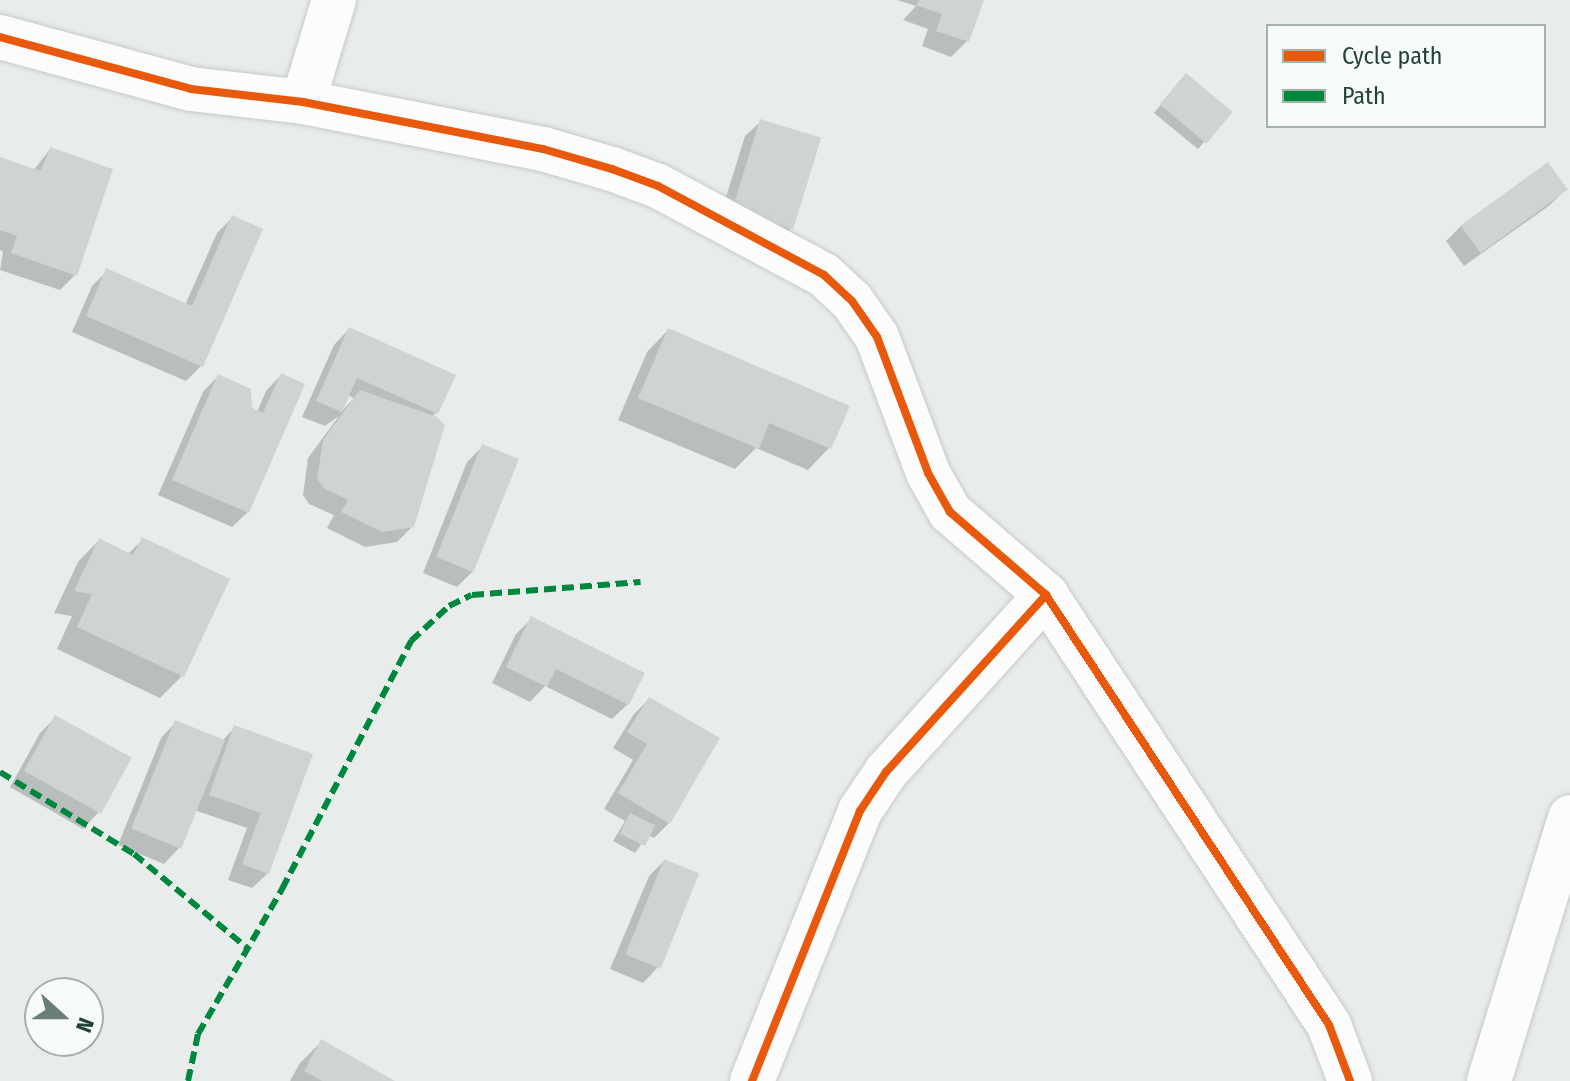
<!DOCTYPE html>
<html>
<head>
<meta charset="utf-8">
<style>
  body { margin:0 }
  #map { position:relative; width:1570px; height:1081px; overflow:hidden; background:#e8edeb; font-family:"Fira Sans Condensed",sans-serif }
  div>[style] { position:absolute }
  .shadow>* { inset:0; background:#0003 }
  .building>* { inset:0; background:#cfd4d2; transform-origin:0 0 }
  .roads { filter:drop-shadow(0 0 2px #c5cac8) drop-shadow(0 0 2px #c5cac8) }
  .minor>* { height:44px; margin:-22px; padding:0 22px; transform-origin:22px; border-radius:22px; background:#fcfcfc }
  .quiet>* { height:6px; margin-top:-3px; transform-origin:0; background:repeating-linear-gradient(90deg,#00873e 0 12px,transparent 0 18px) }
  .cycleway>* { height:8px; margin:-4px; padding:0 4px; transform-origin:4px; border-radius:4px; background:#e8590c }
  span { translate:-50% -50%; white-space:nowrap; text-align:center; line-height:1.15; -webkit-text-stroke:6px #f7fbf9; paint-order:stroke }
  .legend { position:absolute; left:1266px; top:24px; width:280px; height:104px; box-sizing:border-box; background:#f7fbf9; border:2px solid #a3b1ad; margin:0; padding:10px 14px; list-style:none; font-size:24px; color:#24423a }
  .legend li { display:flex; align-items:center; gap:16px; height:40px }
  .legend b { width:40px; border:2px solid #a3b1ad }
  .north { position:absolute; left:24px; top:977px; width:80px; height:80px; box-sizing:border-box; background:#f7fbf9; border:2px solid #a3b1ad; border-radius:50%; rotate:111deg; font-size:22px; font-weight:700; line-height:32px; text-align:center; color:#24423a }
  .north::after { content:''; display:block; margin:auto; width:28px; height:36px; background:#697e78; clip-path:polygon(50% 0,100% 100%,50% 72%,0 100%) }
</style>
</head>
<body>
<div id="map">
  <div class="shadow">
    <i style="clip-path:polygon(897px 0,982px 0,967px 41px,951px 57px,922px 46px,928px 29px,903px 20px,916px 6px)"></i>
    <i style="clip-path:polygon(1179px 83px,1230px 112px,1198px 149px,1154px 113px)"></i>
    <i style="clip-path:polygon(761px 121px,790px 229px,775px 245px,717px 226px,745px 136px)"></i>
    <i style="clip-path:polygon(50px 149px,75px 275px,60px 290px,0 270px,3px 252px,0 250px,0 159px,33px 171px)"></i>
    <i style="clip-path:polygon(1548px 165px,1565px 190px,1550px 205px,1464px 266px,1446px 241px,1461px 226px)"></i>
    <i style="clip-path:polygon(233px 217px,201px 366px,186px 381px,72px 332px,92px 286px,107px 271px,185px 305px,217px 233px)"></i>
    <i style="clip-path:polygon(evenodd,349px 329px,437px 412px,432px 417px,413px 526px,397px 542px,365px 547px,327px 528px,334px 515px,309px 504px,303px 495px,308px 458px,339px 416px,325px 426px,302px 417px,334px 345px,349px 329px,347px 395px,354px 398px,340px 413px,347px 395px)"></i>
    <i style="clip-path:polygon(668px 330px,829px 448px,808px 470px,756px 448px,735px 469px,618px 420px,647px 352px)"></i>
    <i style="clip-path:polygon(281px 375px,248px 512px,232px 527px,158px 495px,203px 392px,218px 376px,257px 412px,266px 391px)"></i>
    <i style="clip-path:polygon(482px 447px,473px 571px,457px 587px,423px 573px,467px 462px)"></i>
    <i style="clip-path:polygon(143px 539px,182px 676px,160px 698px,57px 649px,72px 616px,54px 613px,78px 562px,99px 540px,128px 554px)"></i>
    <i style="clip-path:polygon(532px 618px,628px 704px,612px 719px,545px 686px,530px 702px,492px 683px,516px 634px)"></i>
    <i style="clip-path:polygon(649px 699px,669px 823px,654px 838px,648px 835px,635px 853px,613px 841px,625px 821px,604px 809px,633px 760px,613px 748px,634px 714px)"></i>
    <i style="clip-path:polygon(56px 717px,98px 813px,83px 829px,10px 787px,40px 733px)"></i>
    <i style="clip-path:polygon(176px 722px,222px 741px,234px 728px,310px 755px,268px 873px,252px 888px,228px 880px,247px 828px,194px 810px,179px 848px,164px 864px,118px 845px,161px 738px)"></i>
    <i style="clip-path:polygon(664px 861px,696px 874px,658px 967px,643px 983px,610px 969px,649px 876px)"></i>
    <i style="clip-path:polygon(322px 1041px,391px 1081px,290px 1081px,300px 1063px)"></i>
  </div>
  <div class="building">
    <i style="clip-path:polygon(920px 0,984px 0,969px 42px,936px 31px,942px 14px,916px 5px)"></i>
    <i style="left:1186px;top:73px;width:61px;height:41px;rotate:40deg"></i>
    <i style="left:760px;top:119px;width:64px;height:96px;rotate:17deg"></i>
    <i style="clip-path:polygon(50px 147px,113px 169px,77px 276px,11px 253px,17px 236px,0 230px,0 157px,41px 171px)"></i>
    <i style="left:1548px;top:162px;width:34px;height:108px;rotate:54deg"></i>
    <i style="clip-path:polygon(232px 215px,263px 229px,203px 367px,86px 316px,106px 268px,192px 306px)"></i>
    <i style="clip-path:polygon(349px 327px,456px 375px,438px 414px,357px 378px,342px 412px,316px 401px)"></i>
    <i style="clip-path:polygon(668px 328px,850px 406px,831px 449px,769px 423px,759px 449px,638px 398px)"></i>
    <i style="clip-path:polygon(281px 373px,305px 384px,249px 513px,172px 480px,218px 374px,251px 389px,252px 408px,263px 413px)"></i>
    <i style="clip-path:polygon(360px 390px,437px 417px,445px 425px,414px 527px,382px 532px,341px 512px,348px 500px,325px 489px,317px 479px,323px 440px)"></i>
    <i style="left:482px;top:444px;width:40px;height:122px;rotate:22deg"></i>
    <i style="clip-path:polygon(142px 537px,230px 579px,184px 677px,77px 627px,92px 594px,74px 591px,99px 538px,133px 555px)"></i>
    <i style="clip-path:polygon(531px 616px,645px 673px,629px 705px,556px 669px,547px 687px,506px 667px)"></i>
    <i style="clip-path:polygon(649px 697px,720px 738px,670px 824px,618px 793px,647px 744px,627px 732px)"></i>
    <i style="left:55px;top:715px;width:88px;height:64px;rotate:29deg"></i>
    <i style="left:175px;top:720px;width:54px;height:117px;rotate:22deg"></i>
    <i style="clip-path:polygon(234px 725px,313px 754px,269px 874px,242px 864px,261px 813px,209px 795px)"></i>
    <i style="left:630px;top:813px;width:28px;height:23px;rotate:26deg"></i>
    <i style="left:664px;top:859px;width:38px;height:103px;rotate:22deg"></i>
    <i style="clip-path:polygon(321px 1039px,395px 1081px,322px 1081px,304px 1071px)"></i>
  </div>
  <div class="roads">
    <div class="minor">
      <i style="left:0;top:37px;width:198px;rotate:15.2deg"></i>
      <i style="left:191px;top:89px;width:113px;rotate:6.6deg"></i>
      <i style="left:303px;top:102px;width:245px;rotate:11.1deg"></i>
      <i style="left:543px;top:149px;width:72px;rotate:16.2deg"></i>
      <i style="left:612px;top:169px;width:49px;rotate:20.3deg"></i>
      <i style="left:658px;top:186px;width:188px;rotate:28.2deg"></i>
      <i style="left:824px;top:275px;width:38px;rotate:43deg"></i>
      <i style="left:852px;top:301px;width:44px;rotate:55.2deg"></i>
      <i style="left:877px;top:337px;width:145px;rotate:69.4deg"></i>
      <i style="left:928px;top:473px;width:45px;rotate:60.6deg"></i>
      <i style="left:950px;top:512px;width:127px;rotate:40.8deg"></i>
      <i style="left:1046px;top:595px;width:515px;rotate:56.65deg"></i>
      <i style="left:1329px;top:1025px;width:60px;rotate:69.4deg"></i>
      <i style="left:303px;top:102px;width:107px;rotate:-73.1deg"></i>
      <i style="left:752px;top:1081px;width:291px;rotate:-68.2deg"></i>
      <i style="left:860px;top:811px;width:47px;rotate:-56.3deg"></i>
      <i style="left:886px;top:772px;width:239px;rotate:-47.9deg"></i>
      <i style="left:1489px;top:1081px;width:276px;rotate:-72.9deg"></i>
    </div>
  </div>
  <div class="quiet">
    <i style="left:0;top:772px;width:157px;rotate:31.5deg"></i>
    <i style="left:134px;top:854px;width:146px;rotate:39.7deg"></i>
    <i style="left:188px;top:1081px;width:48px;rotate:-78deg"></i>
    <i style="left:198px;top:1034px;width:168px;rotate:-59.9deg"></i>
    <i style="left:282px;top:889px;width:280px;rotate:-62.5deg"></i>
    <i style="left:411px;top:641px;width:52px;rotate:-42.6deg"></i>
    <i style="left:449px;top:606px;width:25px;rotate:-26deg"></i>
    <i style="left:472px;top:595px;width:169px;rotate:-4.4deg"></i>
  </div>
  <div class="cycleway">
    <i style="left:0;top:37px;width:198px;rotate:15.2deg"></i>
    <i style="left:191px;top:89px;width:113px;rotate:6.6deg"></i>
    <i style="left:303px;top:102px;width:245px;rotate:11.1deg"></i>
    <i style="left:543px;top:149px;width:72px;rotate:16.2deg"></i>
    <i style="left:612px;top:169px;width:49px;rotate:20.3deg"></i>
    <i style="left:658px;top:186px;width:188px;rotate:28.2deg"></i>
    <i style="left:824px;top:275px;width:38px;rotate:43deg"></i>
    <i style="left:852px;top:301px;width:44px;rotate:55.2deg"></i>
    <i style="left:877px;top:337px;width:145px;rotate:69.4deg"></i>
    <i style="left:928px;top:473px;width:45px;rotate:60.6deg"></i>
    <i style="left:950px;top:512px;width:127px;rotate:40.8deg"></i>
    <i style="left:1046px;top:595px;width:515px;rotate:56.65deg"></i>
    <i style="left:1329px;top:1025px;width:60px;rotate:69.4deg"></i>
    <i style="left:752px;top:1081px;width:291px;rotate:-68.2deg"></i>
    <i style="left:860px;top:811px;width:47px;rotate:-56.3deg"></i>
    <i style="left:886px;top:772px;width:239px;rotate:-47.9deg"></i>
  </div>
  <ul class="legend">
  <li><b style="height:10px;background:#e8590c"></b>Cycle path</li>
  <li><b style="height:10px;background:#00873e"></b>Path</li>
  </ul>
  <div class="north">N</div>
</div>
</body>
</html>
